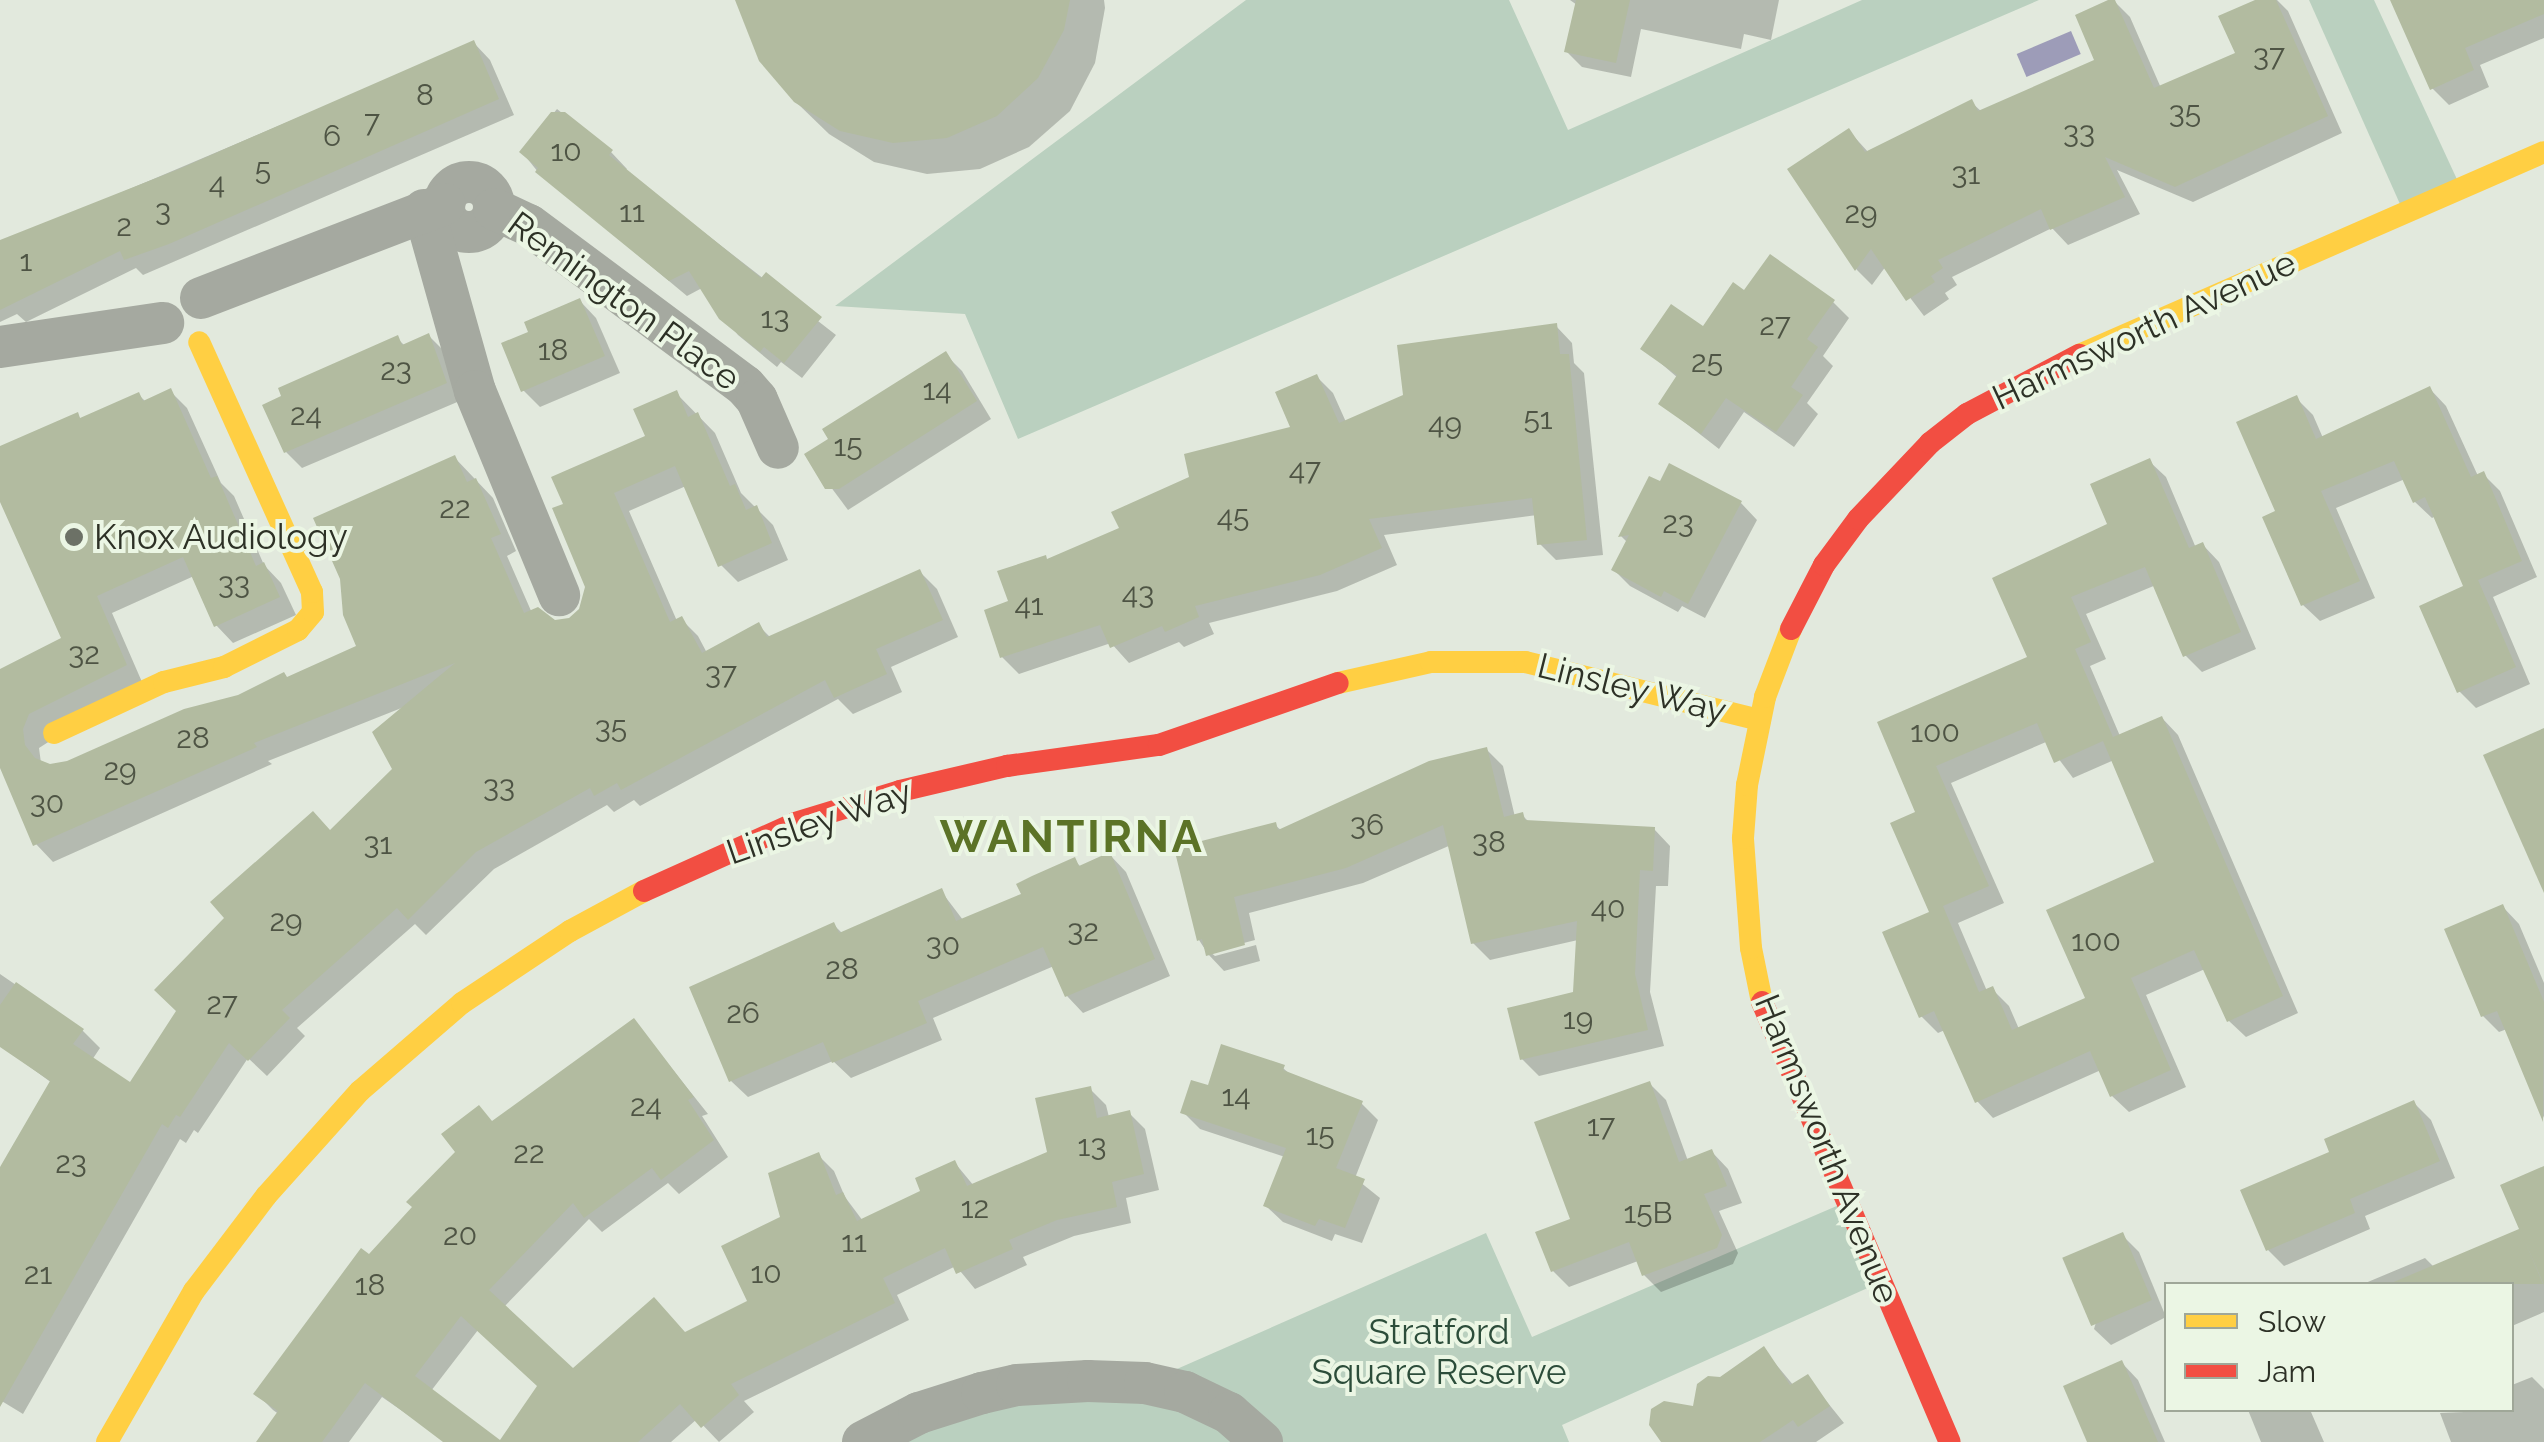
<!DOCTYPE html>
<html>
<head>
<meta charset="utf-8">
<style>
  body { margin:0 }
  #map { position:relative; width:2544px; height:1442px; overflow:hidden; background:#e2e9dd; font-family:Raleway,sans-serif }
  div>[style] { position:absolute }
  .green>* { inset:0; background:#bad0bf }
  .water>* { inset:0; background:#9d9cb8; transform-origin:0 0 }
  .shadow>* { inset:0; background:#0003 }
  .building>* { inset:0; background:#b2bba0; transform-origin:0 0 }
  .street>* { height:42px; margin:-21px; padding:0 21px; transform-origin:21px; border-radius:21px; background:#a5a9a0 }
  .street>.ring { margin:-21px; padding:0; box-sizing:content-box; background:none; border:42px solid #a5a9a0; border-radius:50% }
  .slow>* { height:22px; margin:-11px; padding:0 11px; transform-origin:11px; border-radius:11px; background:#ffcf43 }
  .jam>* { height:22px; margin:-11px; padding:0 11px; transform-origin:11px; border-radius:11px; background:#f24e42 }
  .dots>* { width:28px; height:28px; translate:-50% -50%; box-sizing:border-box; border:5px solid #ebf6e4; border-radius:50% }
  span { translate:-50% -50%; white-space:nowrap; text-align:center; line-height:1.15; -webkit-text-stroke:8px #ebf6e4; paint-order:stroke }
  .number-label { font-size:30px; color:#4e5444 }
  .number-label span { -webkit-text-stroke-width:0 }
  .street-label { font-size:35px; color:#2d3126 }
  .poi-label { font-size:35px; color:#2d3126 }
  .left { translate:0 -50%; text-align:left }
  .park-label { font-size:35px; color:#2c4d3a }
  .district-label { font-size:45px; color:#5c7327; font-weight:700; letter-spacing:2.5px }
  .legend { position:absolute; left:2164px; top:1282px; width:350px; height:130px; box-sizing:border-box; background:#ebf6e4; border:2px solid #9fa798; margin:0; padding:12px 18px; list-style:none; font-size:30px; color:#2d3126 }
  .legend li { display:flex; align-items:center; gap:20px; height:50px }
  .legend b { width:50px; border:2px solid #9fa798 }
</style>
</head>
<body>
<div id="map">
  <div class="green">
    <i style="clip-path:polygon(1246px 0,1509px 0,1568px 130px,1862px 0,2039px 0,1018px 439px,965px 314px,835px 306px)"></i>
    <i style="clip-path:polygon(2309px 0,2374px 0,2461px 188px,2404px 213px)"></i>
    <i style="clip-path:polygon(1846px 1202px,1881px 1282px,1562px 1425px,1569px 1442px,863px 1442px,919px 1413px,1145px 1383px,1486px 1233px,1532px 1337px)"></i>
  </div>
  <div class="water">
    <i style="left:2071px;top:31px;width:25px;height:59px;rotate:67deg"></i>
  </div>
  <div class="shadow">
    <i style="clip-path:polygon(741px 0,1104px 0,1105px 8px,1095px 63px,1070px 111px,1029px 147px,980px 169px,927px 174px,874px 162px,829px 134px,795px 101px)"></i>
    <i style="clip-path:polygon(1570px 0,1779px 0,1771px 40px,1744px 34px,1741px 49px,1641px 29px,1631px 77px,1582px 67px,1567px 52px,1577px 5px)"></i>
    <i style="clip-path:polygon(2113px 0,2130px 17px,2161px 88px,2238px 54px,2261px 0,2277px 0,2288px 11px,2342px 133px,2193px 202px,2117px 170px,2140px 214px,2068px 245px,2052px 228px,1952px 277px,1957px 285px,1945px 293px,1949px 299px,1924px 316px,1886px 266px,1872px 285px,1857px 270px,1790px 170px,1849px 131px,1869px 153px,1971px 102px,1982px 112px,2098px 61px)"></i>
    <i style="clip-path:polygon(2391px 0,2544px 0,2544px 38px,2480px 65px,2489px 87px,2449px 105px,2432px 88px)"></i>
    <i style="clip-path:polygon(474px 43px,490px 60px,514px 115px,143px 275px,136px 268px,26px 322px,17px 314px,0 322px,0 244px)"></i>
    <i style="clip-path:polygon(557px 109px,611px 152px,627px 169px,625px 171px,836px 335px,802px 378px,781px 362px,777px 367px,738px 335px,702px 288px,687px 296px,538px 172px,522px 152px)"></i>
    <i style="clip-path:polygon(1745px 294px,1833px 302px,1849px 318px,1823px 356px,1833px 366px,1807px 403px,1818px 414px,1794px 447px,1744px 412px,1719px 449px,1661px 404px,1678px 378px,1643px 348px,1704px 329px)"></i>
    <i style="clip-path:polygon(580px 301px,596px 318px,620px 373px,540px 407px,523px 390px,531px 333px)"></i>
    <i style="clip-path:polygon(1556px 326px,1572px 343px,1574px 363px,1584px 373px,1603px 555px,1556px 560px,1539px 543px,1537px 515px,1384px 535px,1397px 565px,1337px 591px,1209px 623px,1214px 634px,1184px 647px,1179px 642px,1129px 663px,1111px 643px,1019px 674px,1002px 657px,1011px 603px,1049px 561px,1122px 529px,1294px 429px,1317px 377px,1333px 393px,1346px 422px)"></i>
    <i style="clip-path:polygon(429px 336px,445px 352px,462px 400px,302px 468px,286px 452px,397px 338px,405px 346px)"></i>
    <i style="clip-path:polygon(945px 354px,962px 371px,991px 419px,848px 510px,807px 455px)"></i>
    <i style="clip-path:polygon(2430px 389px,2446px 406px,2478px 476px,2483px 474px,2500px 491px,2537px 577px,2493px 597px,2530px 684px,2476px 708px,2459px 691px,2467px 587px,2436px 516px,2432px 518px,2415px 502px,2405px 479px,2336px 508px,2375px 598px,2320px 621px,2303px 605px,2279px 512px,2296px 398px,2313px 415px,2323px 438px)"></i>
    <i style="clip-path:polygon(170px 391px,187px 408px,221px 483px,234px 496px,264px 565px,281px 583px,296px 615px,233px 643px,216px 625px,194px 576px,112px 613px,142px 682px,39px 748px,41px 763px,50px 766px,68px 764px,288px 679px,360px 648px,455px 458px,493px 498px,516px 551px,507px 556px,532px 613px,554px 622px,570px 620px,582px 611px,588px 587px,566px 505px,648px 438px,676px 393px,715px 433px,741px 493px,773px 525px,788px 560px,738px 582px,721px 565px,686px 486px,629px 511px,677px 621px,681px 619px,698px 636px,707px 653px,759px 626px,771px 638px,920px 572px,937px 589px,958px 637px,891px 667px,902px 692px,853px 714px,838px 699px,640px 806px,634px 800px,614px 812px,607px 805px,494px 869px,426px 935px,415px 924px,297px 1028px,305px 1036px,267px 1076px,248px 1058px,198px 1133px,194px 1130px,186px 1143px,180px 1139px,23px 1414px,0 1400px,0 1172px,52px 1083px,0 1045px,0 974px,83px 1031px,100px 1048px,92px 1060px,130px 1086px,179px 1012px,227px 919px,331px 832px,396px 770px,404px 707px,268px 761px,272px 764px,53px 862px,36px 844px,0 764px,0 670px,64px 640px,0 496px,0 449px,77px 415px,82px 420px,139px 395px,146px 402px)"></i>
    <i style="clip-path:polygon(evenodd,2149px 461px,2166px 477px,2196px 548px,2203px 545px,2219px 562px,2256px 649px,2202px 672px,2185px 655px,2156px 585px,2086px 614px,2106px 659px,2090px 666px,2120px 736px,2162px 718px,2178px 735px,2298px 1013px,2246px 1037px,2229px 1021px,2205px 969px,2146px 995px,2186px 1087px,2129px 1112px,2112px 1096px,2101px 1070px,1993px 1118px,1977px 1101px,1945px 1030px,1938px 1033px,1921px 1016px,1932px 913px,1918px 814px,1880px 723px,2030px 658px,2149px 461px,2046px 742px,2073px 778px,2114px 760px,2157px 863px,2089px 1000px,2019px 1029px,2009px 1006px,1992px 989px,1987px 991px,1958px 923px,2004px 903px,1951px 783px,2046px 742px)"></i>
    <i style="clip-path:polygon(1741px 503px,1757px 520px,1705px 618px,1682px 606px,1678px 612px,1630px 586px,1614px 570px,1628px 543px,1621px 536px)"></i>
    <i style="clip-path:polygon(1487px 750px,1503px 766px,1515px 817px,1522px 815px,1530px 823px,1654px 829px,1670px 846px,1668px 886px,1656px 886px,1650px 992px,1664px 1046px,1539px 1076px,1522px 1059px,1575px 994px,1578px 940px,1490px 960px,1473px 943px,1451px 845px,1363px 883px,1249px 913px,1255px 940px,1210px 952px,1215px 956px,1256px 945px,1260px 961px,1224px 971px,1208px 954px,1199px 940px,1275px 825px,1282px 831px)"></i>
    <i style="clip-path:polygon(1110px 855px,1126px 872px,1170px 976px,1083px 1013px,1067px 996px,1054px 966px,933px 1018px,942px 1040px,851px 1078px,833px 1061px,748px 1097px,731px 1081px,834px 925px,843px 934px,941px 891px,963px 920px,1024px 895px,1074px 860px,1082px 868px)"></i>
    <i style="clip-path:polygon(2503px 907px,2519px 924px,2544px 983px,2544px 1118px,2507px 1029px,2499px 1032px,2483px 1016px)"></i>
    <i style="clip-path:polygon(634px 1021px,708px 1114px,702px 1116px,728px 1157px,679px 1194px,668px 1183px,602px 1232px,589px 1219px,504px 1307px,573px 1371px,686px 1334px,751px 1302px,783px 1218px,818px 1155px,834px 1171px,845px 1197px,863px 1221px,924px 1192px,955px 1163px,974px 1186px,1050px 1154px,1090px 1089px,1106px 1105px,1109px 1117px,1129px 1113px,1145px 1129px,1159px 1190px,1126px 1198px,1131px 1223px,1074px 1236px,1023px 1257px,1027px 1265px,975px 1289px,956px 1266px,897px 1295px,909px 1320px,744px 1401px,754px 1412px,719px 1442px,697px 1419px,671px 1442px,501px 1442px,540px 1387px,478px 1330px,431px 1391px,499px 1442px,447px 1442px,382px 1397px,349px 1442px,318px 1442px,273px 1410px,257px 1394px,369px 1258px,493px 1123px)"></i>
    <i style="clip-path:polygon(1283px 1068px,1292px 1076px,1361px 1103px,1378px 1120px,1355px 1178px,1380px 1198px,1362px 1243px,1335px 1234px,1332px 1241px,1283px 1222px,1266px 1206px,1285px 1157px,1200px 1129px,1183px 1112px,1209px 1089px)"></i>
    <i style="clip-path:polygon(1650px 1084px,1666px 1100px,1688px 1161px,1712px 1152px,1728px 1169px,1742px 1203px,1719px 1211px,1738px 1253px,1733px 1264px,1661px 1292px,1644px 1275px,1638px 1261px,1569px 1287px,1553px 1271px,1573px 1220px)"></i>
    <i style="clip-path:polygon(2414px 1103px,2431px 1120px,2455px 1178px,2365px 1216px,2370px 1229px,2284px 1266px,2268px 1250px,2333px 1153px)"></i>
    <i style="clip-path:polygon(2544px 1168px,2544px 1312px,2512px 1326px,2512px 1284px,2363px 1284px,2425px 1258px,2435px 1268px,2522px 1230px)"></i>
    <i style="clip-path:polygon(2122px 1235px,2139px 1252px,2166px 1317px,2111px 1345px,2094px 1329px)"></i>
    <i style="clip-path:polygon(1764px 1350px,1794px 1386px,1807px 1377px,1844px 1423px,1816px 1442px,1664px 1442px,1720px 1380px)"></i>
    <i style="clip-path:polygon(2122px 1363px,2138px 1380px,2165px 1442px,2090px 1442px)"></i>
    <i style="clip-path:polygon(2532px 1377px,2544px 1389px,2544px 1442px,2451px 1442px,2440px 1413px,2512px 1410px,2512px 1385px)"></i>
    <i style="clip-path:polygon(2248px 1410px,2317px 1410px,2311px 1412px,2324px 1442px,2261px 1442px)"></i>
  </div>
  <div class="building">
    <i style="clip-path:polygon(735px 0,1070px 0,1064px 30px,1038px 78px,997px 116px,947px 138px,893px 143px,840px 131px,794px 102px,759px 61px)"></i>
    <i style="clip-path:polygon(1576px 0,1630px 0,1616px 63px,1564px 52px)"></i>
    <i style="clip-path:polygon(2108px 0,2115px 0,2154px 88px,2235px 53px,2218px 16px,2255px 0,2276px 0,2328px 116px,2175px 187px,2105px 157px,2125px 197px,2050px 230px,2041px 209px,1938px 260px,1943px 268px,1931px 276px,1935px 282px,1906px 301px,1871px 249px,1855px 271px,1787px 169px,1849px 128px,1865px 152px,1972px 99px,1978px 111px,2094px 60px,2075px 15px)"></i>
    <i style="clip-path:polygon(2390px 0,2544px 0,2544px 14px,2465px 48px,2474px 70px,2430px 90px)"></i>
    <i style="clip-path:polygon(474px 40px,499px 99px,169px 244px,124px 260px,120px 251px,0 310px,0 240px,179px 169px)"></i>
    <i style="clip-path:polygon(551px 112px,565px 112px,613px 150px,609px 155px,761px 278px,766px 272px,822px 317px,784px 363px,764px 347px,760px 352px,719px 319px,689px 271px,669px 281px,535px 172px,538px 168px,519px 152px)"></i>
    <i style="clip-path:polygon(1770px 254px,1835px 300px,1807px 339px,1818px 347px,1791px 387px,1803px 395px,1776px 432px,1726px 398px,1701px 434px,1658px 404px,1677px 375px,1640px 349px,1671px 304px,1703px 326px,1733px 282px,1744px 290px)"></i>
    <i style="clip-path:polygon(580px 298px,605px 356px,521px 392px,501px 343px,528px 332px,524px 322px)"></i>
    <i style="clip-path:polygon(1557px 323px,1560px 354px,1569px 354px,1587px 540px,1537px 545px,1532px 498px,1369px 519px,1382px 548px,1320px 575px,1195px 606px,1199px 617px,1165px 632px,1162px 626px,1110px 648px,1100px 625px,1000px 658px,984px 610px,1008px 601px,997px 571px,1046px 555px,1047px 559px,1119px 528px,1111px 512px,1189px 477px,1184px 454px,1290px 427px,1275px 392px,1317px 374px,1339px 423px,1403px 395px,1397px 345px)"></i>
    <i style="clip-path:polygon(429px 333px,447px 383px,284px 453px,262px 405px,281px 396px,278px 388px,398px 335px,402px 345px)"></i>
    <i style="clip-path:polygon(946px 351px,977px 401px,839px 489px,825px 489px,804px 454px,828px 439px,822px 429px)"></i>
    <i style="clip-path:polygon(2430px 386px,2471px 477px,2484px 471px,2522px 561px,2478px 580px,2516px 667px,2457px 693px,2419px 606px,2463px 586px,2425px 497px,2413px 503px,2394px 461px,2321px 491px,2360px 581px,2301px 606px,2262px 517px,2275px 511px,2236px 422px,2297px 395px,2316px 439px)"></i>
    <i style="clip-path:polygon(171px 388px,211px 478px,217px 476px,256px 566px,264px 562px,280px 597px,214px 627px,183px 557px,97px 596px,127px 665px,29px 714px,23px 729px,25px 745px,35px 758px,50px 764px,67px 761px,184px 709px,238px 695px,284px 672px,287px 677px,356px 646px,343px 615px,340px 579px,313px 518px,455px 455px,467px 482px,476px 478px,501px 534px,491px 538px,524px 613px,538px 607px,555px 620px,569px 618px,579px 609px,585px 587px,552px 508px,563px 504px,551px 477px,645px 436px,633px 409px,677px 390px,688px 417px,698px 412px,730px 486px,735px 484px,746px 510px,757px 505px,772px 543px,718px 567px,675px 466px,614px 493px,670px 622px,682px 616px,702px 653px,759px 622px,767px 637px,920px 569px,943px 620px,876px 649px,887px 674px,834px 698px,825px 680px,621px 790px,617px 783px,594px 796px,590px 788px,476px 852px,408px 920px,397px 908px,282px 1010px,290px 1018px,248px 1061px,229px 1043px,180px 1117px,176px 1115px,168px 1128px,162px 1124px,0 1407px,0 1167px,50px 1081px,0 1047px,0 1005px,16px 982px,84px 1029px,73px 1044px,130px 1082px,176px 1011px,154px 990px,224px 918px,210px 902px,313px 811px,330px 830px,392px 769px,372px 732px,455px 663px,254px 743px,257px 747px,33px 846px,0 768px,0 669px,61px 638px,0 502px,0 446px,78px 412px,80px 418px,139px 392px,143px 401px)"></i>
    <i style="clip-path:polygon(evenodd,2150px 458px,2189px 548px,2203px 542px,2241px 632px,2183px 657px,2145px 567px,2071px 597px,2091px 642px,2075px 649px,2113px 737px,2162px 716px,2283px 996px,2227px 1022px,2194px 950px,2131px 978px,2171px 1070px,2110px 1097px,2090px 1051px,1975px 1103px,1934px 1011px,1919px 1018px,1882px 932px,1929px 912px,1890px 823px,1915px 812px,1877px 722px,2027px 657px,1992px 578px,2107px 524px,2090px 484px,2150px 458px,2037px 723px,2054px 763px,2103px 741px,2154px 862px,2046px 910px,2085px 998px,2012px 1030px,1993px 986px,1979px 992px,1943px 906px,1989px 886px,1936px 766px,2037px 723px)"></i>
    <i style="clip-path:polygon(1669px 463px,1742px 501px,1688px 604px,1664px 591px,1661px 597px,1611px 570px,1629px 535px,1618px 537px,1649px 476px,1660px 481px)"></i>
    <i style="clip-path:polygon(2544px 728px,2544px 893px,2483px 755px)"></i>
    <i style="clip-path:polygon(1487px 747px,1504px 817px,1523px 812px,1525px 820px,1655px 827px,1653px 871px,1640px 870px,1635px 974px,1648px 1030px,1520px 1060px,1507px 1008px,1573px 992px,1577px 921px,1471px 944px,1443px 825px,1346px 868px,1234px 897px,1245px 945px,1206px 956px,1202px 939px,1197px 941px,1174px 848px,1276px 822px,1278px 830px,1429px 761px)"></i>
    <i style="clip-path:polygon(1110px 852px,1155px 959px,1065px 997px,1043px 947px,918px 1001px,927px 1023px,832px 1063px,823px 1042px,729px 1082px,689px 987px,834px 922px,839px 933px,942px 888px,956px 921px,1021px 894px,1016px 884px,1032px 876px,1075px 857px,1079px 866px)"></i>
    <i style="clip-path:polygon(2503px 904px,2544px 1002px,2543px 1122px,2497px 1011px,2481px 1017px,2444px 929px)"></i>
    <i style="clip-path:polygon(evenodd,634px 1018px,694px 1097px,688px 1100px,714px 1140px,661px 1180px,652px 1168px,584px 1218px,573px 1203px,489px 1290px,573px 1368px,654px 1297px,685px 1332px,747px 1301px,721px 1246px,780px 1217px,768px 1173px,819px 1152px,836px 1195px,843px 1192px,857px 1221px,920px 1191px,915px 1178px,955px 1160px,967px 1186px,1047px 1152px,1035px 1098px,1091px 1086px,1097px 1118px,1130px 1110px,1144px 1174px,1112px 1182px,1117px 1207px,1057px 1220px,1009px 1240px,1013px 1249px,956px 1274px,945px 1248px,883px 1278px,895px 1303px,731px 1384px,739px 1395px,701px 1428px,680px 1404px,638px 1442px,443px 1442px,365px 1383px,322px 1442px,256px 1442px,278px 1411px,253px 1394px,361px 1248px,369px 1254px,412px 1207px,406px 1202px,455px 1152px,441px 1134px,479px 1105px,492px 1121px,634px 1018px,461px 1316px,537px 1386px,500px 1440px,415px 1376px,461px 1316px)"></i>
    <i style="clip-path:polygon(1221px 1044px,1285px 1065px,1283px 1070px,1363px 1101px,1336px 1168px,1365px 1179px,1345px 1228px,1319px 1219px,1315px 1226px,1263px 1206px,1286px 1148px,1180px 1113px,1191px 1080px,1208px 1085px)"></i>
    <i style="clip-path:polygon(1650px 1081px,1679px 1162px,1712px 1149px,1727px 1186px,1704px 1194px,1722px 1235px,1717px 1248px,1642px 1276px,1629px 1242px,1551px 1272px,1535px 1232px,1570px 1219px,1534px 1122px)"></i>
    <i style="clip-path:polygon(2414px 1100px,2440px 1161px,2350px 1199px,2355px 1213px,2266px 1251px,2240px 1190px,2329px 1152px,2324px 1139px)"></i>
    <i style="clip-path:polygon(2544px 1166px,2544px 1285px,2523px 1237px,2543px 1284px,2389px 1284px,2519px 1229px,2500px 1185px)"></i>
    <i style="left:2123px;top:1232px;width:74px;height:66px;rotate:67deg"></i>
    <i style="clip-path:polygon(1764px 1346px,1790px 1385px,1808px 1374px,1830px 1406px,1798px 1427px,1793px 1420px,1760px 1442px,1661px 1442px,1649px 1425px,1651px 1409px,1664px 1401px,1693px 1406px,1697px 1384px,1708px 1376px,1720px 1377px)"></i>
    <i style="clip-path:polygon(2122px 1360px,2158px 1442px,2087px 1442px,2063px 1386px)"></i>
  </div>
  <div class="street">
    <i class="ring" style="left:444px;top:182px;width:8px;height:8px"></i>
    <i style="left:494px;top:209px;width:38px;rotate:25deg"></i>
    <i style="left:529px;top:225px;width:269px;rotate:36.7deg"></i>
    <i style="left:745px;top:386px;width:18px;rotate:49deg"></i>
    <i style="left:757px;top:400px;width:52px;rotate:66.4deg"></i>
    <i style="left:424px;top:210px;width:188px;rotate:74.3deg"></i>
    <i style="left:475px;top:391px;width:221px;rotate:67.6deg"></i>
    <i style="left:201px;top:298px;width:261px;rotate:-21.1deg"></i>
    <i style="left:0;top:347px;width:165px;rotate:-8.4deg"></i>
    <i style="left:863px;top:1442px;width:63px;rotate:-27.4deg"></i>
    <i style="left:919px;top:1413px;width:66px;rotate:-17.6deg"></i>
    <i style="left:982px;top:1393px;width:36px;rotate:-13deg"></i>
    <i style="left:1017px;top:1385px;width:71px;rotate:-3.2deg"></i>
    <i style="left:1088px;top:1381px;width:57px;rotate:2deg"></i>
    <i style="left:1145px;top:1383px;width:41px;rotate:12.7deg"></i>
    <i style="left:1185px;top:1392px;width:49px;rotate:25.5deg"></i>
    <i style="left:1229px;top:1413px;width:44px;rotate:41.3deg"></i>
  </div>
  <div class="slow">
    <i style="left:2079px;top:355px;width:507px;rotate:-23.58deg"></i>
    <i style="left:1338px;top:683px;width:95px;rotate:-12.7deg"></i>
    <i style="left:1431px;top:662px;width:94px"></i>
    <i style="left:1525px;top:662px;width:242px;rotate:13.9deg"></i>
    <i style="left:54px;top:733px;width:121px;rotate:-24.9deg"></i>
    <i style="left:164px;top:682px;width:62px;rotate:-14deg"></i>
    <i style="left:224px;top:667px;width:83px;rotate:-26.6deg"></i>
    <i style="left:298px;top:630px;width:23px;rotate:-50deg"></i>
    <i style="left:313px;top:612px;width:20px;rotate:-93deg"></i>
    <i style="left:312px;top:592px;width:274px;rotate:-114.3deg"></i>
    <i style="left:1762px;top:1002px;width:55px;rotate:-101.5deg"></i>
    <i style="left:1751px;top:948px;width:110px;rotate:-94.2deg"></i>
    <i style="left:1743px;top:838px;width:53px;rotate:-85.7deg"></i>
    <i style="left:1747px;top:785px;width:90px;rotate:-78.4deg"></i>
    <i style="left:1765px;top:697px;width:73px;rotate:-69.1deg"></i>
    <i style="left:107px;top:1442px;width:174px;rotate:-60.1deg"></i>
    <i style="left:194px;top:1291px;width:119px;rotate:-52.8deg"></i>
    <i style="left:266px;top:1196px;width:141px;rotate:-48.2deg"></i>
    <i style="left:360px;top:1091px;width:135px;rotate:-40.8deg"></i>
    <i style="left:462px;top:1003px;width:130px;rotate:-33.7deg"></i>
    <i style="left:570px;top:931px;width:84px;rotate:-28.4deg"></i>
  </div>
  <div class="jam">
    <i style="left:1791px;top:629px;width:72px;rotate:-62.7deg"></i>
    <i style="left:1824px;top:565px;width:57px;rotate:-53.5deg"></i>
    <i style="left:1858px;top:519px;width:105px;rotate:-46.5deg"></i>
    <i style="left:1930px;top:443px;width:47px;rotate:-38.1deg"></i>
    <i style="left:1967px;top:414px;width:127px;rotate:-27.8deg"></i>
    <i style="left:644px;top:891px;width:166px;rotate:-24.2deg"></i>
    <i style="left:795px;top:823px;width:110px;rotate:-16.9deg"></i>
    <i style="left:900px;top:791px;width:110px;rotate:-13.2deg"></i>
    <i style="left:1007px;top:766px;width:153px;rotate:-7.9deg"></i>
    <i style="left:1159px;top:745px;width:189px;rotate:-19.1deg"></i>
    <i style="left:1762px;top:1002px;width:478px;rotate:66.9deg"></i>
  </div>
  <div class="dots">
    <i style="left:74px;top:537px;background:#6c7166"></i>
  </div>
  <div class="number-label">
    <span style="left:2269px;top:56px">37</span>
    <span style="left:425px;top:95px">8</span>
    <span style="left:2185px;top:113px">35</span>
    <span style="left:372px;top:122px">7</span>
    <span style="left:2079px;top:133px">33</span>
    <span style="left:332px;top:136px">6</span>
    <span style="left:566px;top:151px">10</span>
    <span style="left:263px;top:170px">5</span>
    <span style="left:1966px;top:174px">31</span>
    <span style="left:217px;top:184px">4</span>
    <span style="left:163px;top:211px">3</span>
    <span style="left:632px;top:212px">11</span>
    <span style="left:1861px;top:213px">29</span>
    <span style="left:124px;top:226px">2</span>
    <span style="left:26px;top:261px">1</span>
    <span style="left:775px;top:318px">13</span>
    <span style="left:1775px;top:325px">27</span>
    <span style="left:553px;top:350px">18</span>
    <span style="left:1707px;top:362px">25</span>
    <span style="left:396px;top:370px">23</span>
    <span style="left:937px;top:390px">14</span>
    <span style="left:306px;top:415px">24</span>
    <span style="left:1538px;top:419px">51</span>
    <span style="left:1445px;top:424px">49</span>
    <span style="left:848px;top:446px">15</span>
    <span style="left:1305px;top:470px">47</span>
    <span style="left:455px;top:508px">22</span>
    <span style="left:1233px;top:517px">45</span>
    <span style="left:1678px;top:523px">23</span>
    <span style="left:234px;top:584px">33</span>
    <span style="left:1138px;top:594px">43</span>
    <span style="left:1029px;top:605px">41</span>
    <span style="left:84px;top:654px">32</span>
    <span style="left:721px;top:674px">37</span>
    <span style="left:611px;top:728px">35</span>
    <span style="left:1935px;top:732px">100</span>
    <span style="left:193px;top:738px">28</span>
    <span style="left:120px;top:770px">29</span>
    <span style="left:499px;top:787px">33</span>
    <span style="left:47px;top:803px">30</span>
    <span style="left:1367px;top:825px">36</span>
    <span style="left:1489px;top:842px">38</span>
    <span style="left:378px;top:844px">31</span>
    <span style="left:1608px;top:908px">40</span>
    <span style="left:286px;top:921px">29</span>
    <span style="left:1083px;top:931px">32</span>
    <span style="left:2096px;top:941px">100</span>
    <span style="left:943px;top:945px">30</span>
    <span style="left:842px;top:969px">28</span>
    <span style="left:222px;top:1004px">27</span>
    <span style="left:743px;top:1013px">26</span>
    <span style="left:1578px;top:1019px">19</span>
    <span style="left:1236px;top:1096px">14</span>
    <span style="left:646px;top:1106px">24</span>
    <span style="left:1601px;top:1126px">17</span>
    <span style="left:1320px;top:1135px">15</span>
    <span style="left:1092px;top:1146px">13</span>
    <span style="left:529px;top:1153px">22</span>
    <span style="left:71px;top:1163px">23</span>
    <span style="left:975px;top:1208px">12</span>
    <span style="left:1648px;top:1213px">15B</span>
    <span style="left:460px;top:1235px">20</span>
    <span style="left:854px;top:1242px">11</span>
    <span style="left:766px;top:1273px">10</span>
    <span style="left:38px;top:1274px">21</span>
    <span style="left:370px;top:1285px">18</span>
  </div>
  <div class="street-label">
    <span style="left:624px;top:301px;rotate:36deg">Remington Place</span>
    <span style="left:2144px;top:330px;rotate:-25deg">Harmsworth Avenue</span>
    <span style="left:1632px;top:688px;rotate:14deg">Linsley Way</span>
    <span style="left:819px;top:822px;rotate:-19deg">Linsley Way</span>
    <span style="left:1827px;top:1149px;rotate:68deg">Harmsworth Avenue</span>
  </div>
  <div class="poi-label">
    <span class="left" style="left:94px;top:537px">Knox Audiology</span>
  </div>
  <div class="park-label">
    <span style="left:1439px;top:1352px">Stratford<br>Square Reserve</span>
  </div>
  <div class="district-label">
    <span style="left:1072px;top:837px">WANTIRNA</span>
  </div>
  <ul class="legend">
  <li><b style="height:12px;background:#ffcf43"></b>Slow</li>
  <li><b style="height:12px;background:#f24e42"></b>Jam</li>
  </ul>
</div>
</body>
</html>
